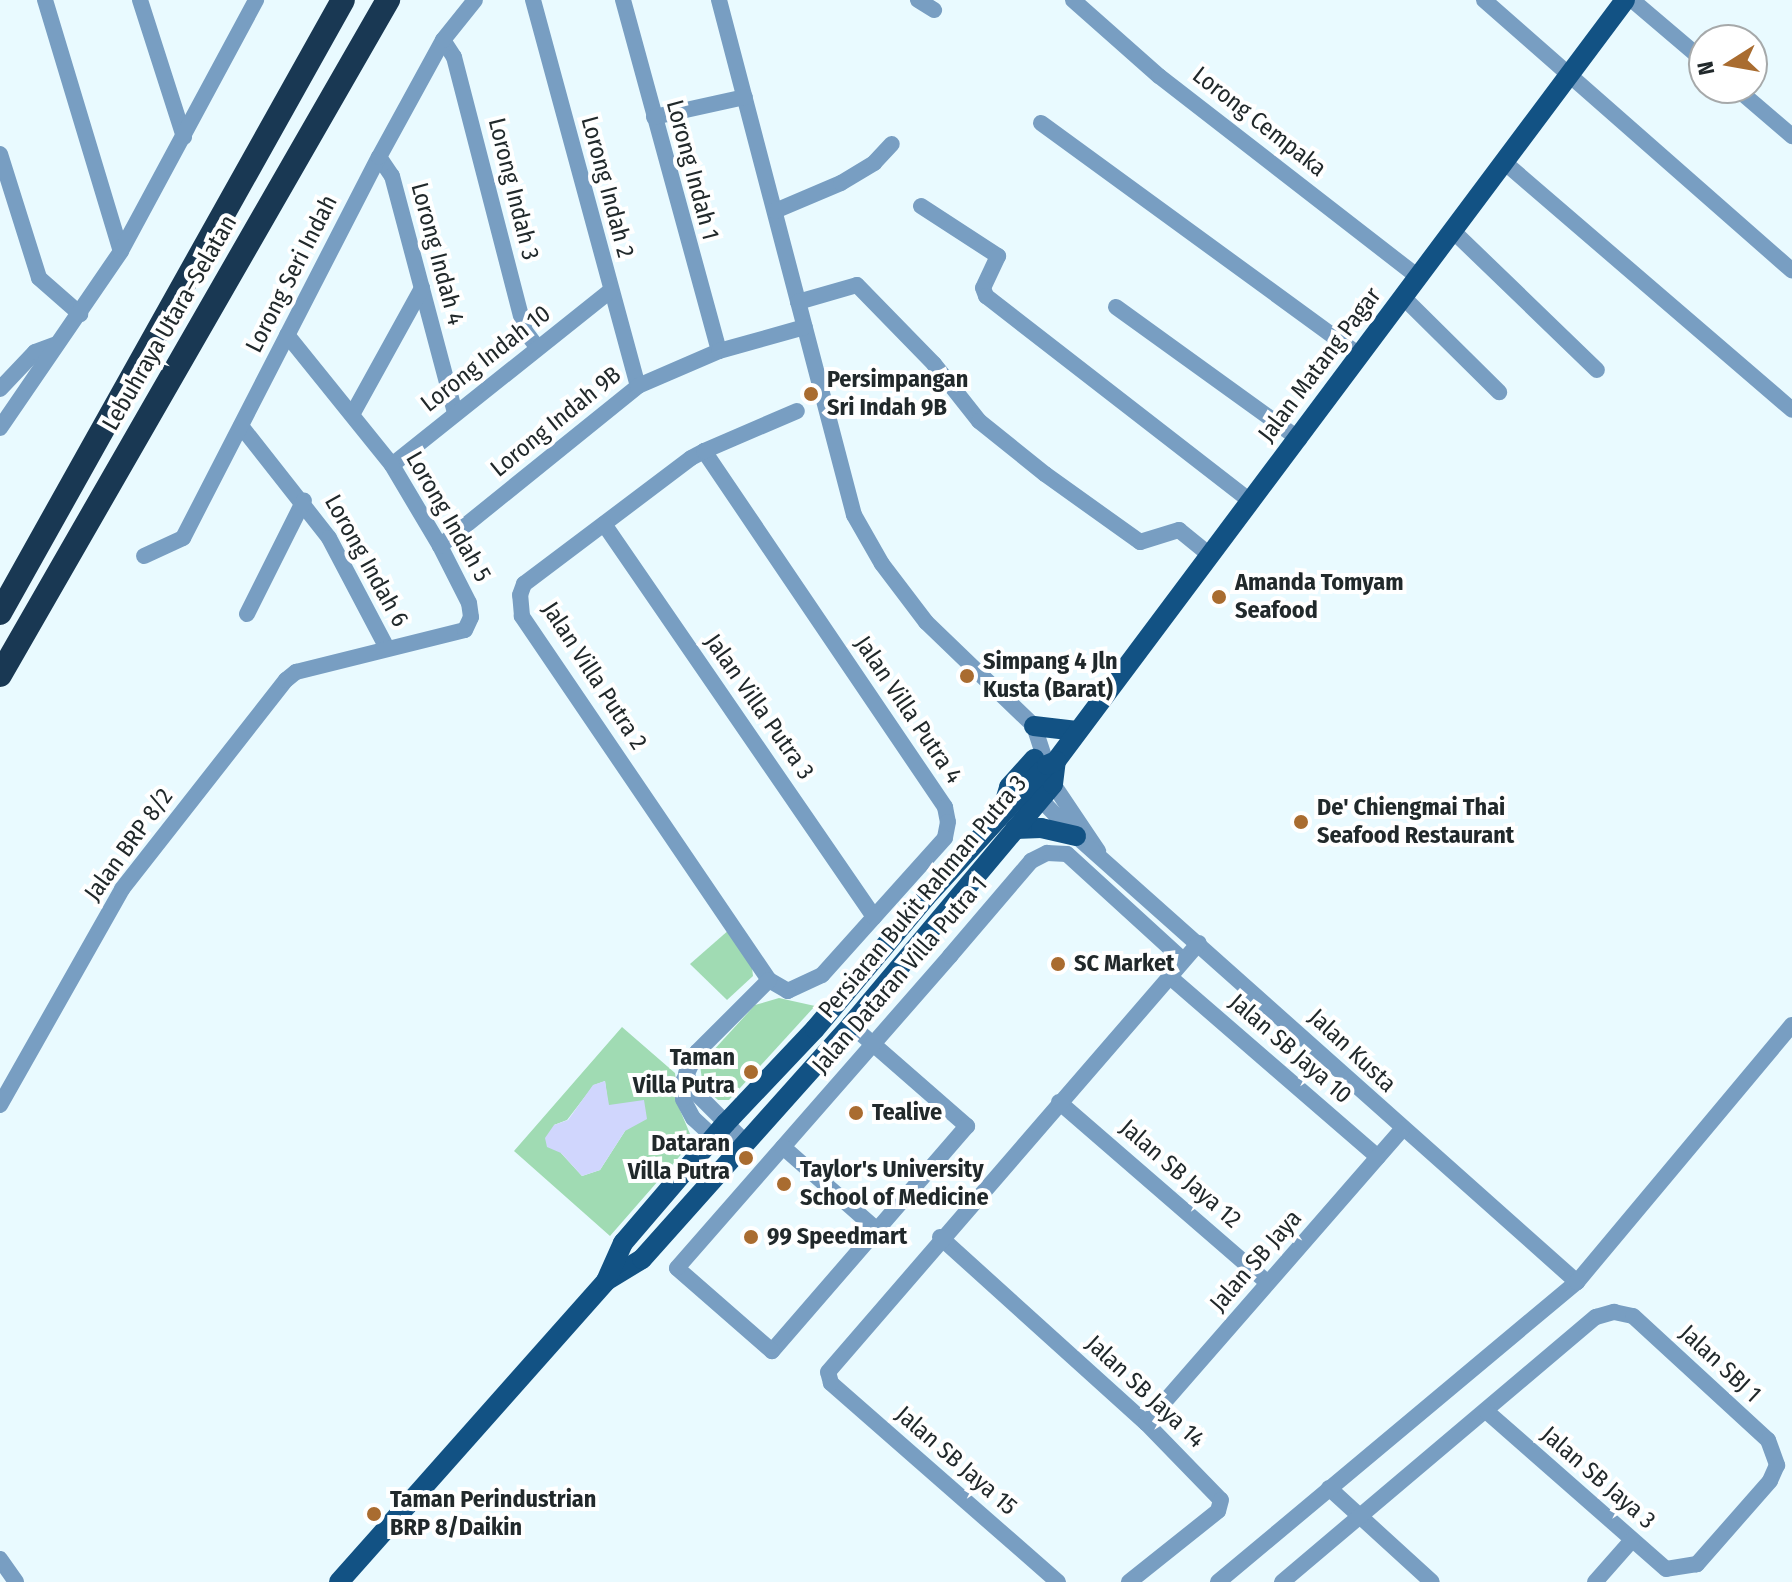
<!DOCTYPE html>
<html>
<head>
<meta charset="utf-8">
<style>
  body { margin:0 }
  #map { position:relative; width:1792px; height:1582px; overflow:hidden; background:#e9faff; font-family:"Fira Sans Condensed",sans-serif }
  div>[style] { position:absolute }
  .green>* { inset:0; background:#a0dbb3 }
  .water>* { inset:0; background:#d0d6fd }
  .minor>* { height:16px; margin:-8px; padding:0 8px; transform-origin:8px; border-radius:8px; background:#789ec2 }
  .major>* { height:20px; margin:-10px; padding:0 10px; transform-origin:10px; border-radius:10px; background:#125284 }
  .highway>* { height:24px; margin:-12px; padding:0 12px; transform-origin:12px; border-radius:12px; background:#193853 }
  .dots>* { width:22px; height:22px; translate:-50% -50%; box-sizing:border-box; border:4px solid #fff; border-radius:50% }
  span { translate:-50% -50%; white-space:nowrap; text-align:center; line-height:1.15; -webkit-text-stroke:8px #fff; paint-order:stroke }
  .street-label { font-size:24px; color:#21292b }
  .poi-label { font-size:24px; color:#21292b; font-weight:700 }
  .left { translate:0 -50%; text-align:left }
  .right { translate:-100% -50%; text-align:right }
  .north { position:absolute; left:1688px; top:24px; width:80px; height:80px; box-sizing:border-box; background:#fff; border:2px solid #a6a9aa; border-radius:50%; rotate:259deg; font-size:22px; font-weight:700; line-height:32px; text-align:center; color:#21292b }
  .north::after { content:''; display:block; margin:auto; width:28px; height:36px; background:#a96c30; clip-path:polygon(50% 0,100% 100%,50% 72%,0 100%) }
</style>
</head>
<body>
<div id="map">
  <div class="green">
    <i style="clip-path:polygon(730px 929px,751px 959px,753px 976px,727px 1000px,690px 964px)"></i>
    <i style="clip-path:polygon(779px 998px,815px 1006px,729px 1100px,718px 1100px,703px 1087px,700px 1065px,755px 1005px)"></i>
    <i style="clip-path:polygon(evenodd,622px 1027px,675px 1073px,680px 1110px,693px 1141px,610px 1236px,514px 1151px,622px 1027px,605px 1081px,608px 1105px,625px 1131px,600px 1170px,582px 1176px,561px 1153px,554px 1125px,567px 1120px,594px 1085px,605px 1081px)"></i>
  </div>
  <div class="water">
    <i style="clip-path:polygon(605px 1081px,609px 1105px,644px 1100px,647px 1119px,625px 1131px,600px 1170px,582px 1176px,561px 1153px,547px 1147px,545px 1138px,554px 1125px,568px 1120px,593px 1085px)"></i>
  </div>
  <div class="minor">
    <i style="left:45px;top:0;width:262px;rotate:73.2deg"></i>
    <i style="left:140px;top:0;width:144px;rotate:72.2deg"></i>
    <i style="left:533px;top:0;width:400px;rotate:74.8deg"></i>
    <i style="left:623px;top:0;width:364px;rotate:74.7deg"></i>
    <i style="left:719px;top:0;width:532px;rotate:75.31deg"></i>
    <i style="left:854px;top:515px;width:56px;rotate:60.3deg"></i>
    <i style="left:882px;top:564px;width:73px;rotate:52.8deg"></i>
    <i style="left:926px;top:622px;width:150px;rotate:43.9deg"></i>
    <i style="left:1034px;top:726px;width:61px;rotate:71.9deg"></i>
    <i style="left:1053px;top:784px;width:81px;rotate:56.1deg"></i>
    <i style="left:918px;top:0;width:19px;rotate:32deg"></i>
    <i style="left:1073px;top:0;width:115px;rotate:41.5deg"></i>
    <i style="left:1159px;top:76px;width:329px;rotate:37.8deg"></i>
    <i style="left:1484px;top:0;width:410px;rotate:41.3deg"></i>
    <i style="left:1632px;top:0;width:94px;rotate:40.3deg"></i>
    <i style="left:443px;top:40px;width:20px;rotate:57deg"></i>
    <i style="left:454px;top:57px;width:283px;rotate:75.5deg"></i>
    <i style="left:525px;top:331px;width:21px;rotate:53deg"></i>
    <i style="left:1736px;top:88px;width:74px;rotate:40.6deg"></i>
    <i style="left:654px;top:117px;width:93px;rotate:-12.4deg"></i>
    <i style="left:1041px;top:123px;width:395px;rotate:36.1deg"></i>
    <i style="left:0;top:154px;width:130px;rotate:72.5deg"></i>
    <i style="left:39px;top:278px;width:55px;rotate:41.3deg"></i>
    <i style="left:379px;top:157px;width:23px;rotate:56deg"></i>
    <i style="left:392px;top:176px;width:245px;rotate:75.1deg"></i>
    <i style="left:1504px;top:162px;width:380px;rotate:40.7deg"></i>
    <i style="left:921px;top:206px;width:92px;rotate:33deg"></i>
    <i style="left:998px;top:256px;width:35px;rotate:115deg"></i>
    <i style="left:983px;top:288px;width:9px;rotate:69deg"></i>
    <i style="left:986px;top:296px;width:334px;rotate:37.8deg"></i>
    <i style="left:775px;top:211px;width:72px;rotate:-23deg"></i>
    <i style="left:841px;top:183px;width:39px;rotate:-31deg"></i>
    <i style="left:874px;top:163px;width:26px;rotate:-47deg"></i>
    <i style="left:1453px;top:231px;width:200px;rotate:44deg"></i>
    <i style="left:1404px;top:298px;width:134px;rotate:44.7deg"></i>
    <i style="left:798px;top:302px;width:61px;rotate:-16.1deg"></i>
    <i style="left:857px;top:285px;width:110px;rotate:45.7deg"></i>
    <i style="left:934px;top:364px;width:73px;rotate:51.7deg"></i>
    <i style="left:979px;top:421px;width:85px;rotate:38.8deg"></i>
    <i style="left:1045px;top:474px;width:117px;rotate:35.6deg"></i>
    <i style="left:1140px;top:542px;width:41px;rotate:-17.1deg"></i>
    <i style="left:1179px;top:530px;width:38px;rotate:39deg"></i>
    <i style="left:1116px;top:307px;width:226px;rotate:35.8deg"></i>
    <i style="left:0;top:389px;width:51px;rotate:-46.6deg"></i>
    <i style="left:35px;top:352px;width:23px;rotate:-20deg"></i>
    <i style="left:353px;top:413px;width:143px;rotate:-61.1deg"></i>
    <i style="left:241px;top:426px;width:142px;rotate:51.8deg"></i>
    <i style="left:329px;top:538px;width:124px;rotate:62.2deg"></i>
    <i style="left:0;top:428px;width:214px;rotate:-55.6deg"></i>
    <i style="left:121px;top:251px;width:285px;rotate:-61.7deg"></i>
    <i style="left:704px;top:451px;width:430px;rotate:55.9deg"></i>
    <i style="left:945px;top:807px;width:15px;rotate:79deg"></i>
    <i style="left:948px;top:822px;width:16px;rotate:101deg"></i>
    <i style="left:945px;top:838px;width:184px;rotate:131.9deg"></i>
    <i style="left:822px;top:975px;width:38px;rotate:155deg"></i>
    <i style="left:788px;top:991px;width:22px;rotate:-150deg"></i>
    <i style="left:769px;top:980px;width:440px;rotate:-124.2deg"></i>
    <i style="left:522px;top:616px;width:21px;rotate:-95deg"></i>
    <i style="left:520px;top:595px;width:12px;rotate:-70deg"></i>
    <i style="left:524px;top:584px;width:209px;rotate:-37deg"></i>
    <i style="left:691px;top:458px;width:15px;rotate:-28deg"></i>
    <i style="left:704px;top:451px;width:101px;rotate:-23.3deg"></i>
    <i style="left:392px;top:465px;width:279px;rotate:-38.6deg"></i>
    <i style="left:604px;top:524px;width:477px;rotate:55.5deg"></i>
    <i style="left:440px;top:546px;width:255px;rotate:-38.9deg"></i>
    <i style="left:638px;top:386px;width:88px;rotate:-23.4deg"></i>
    <i style="left:719px;top:351px;width:89px;rotate:-15.6deg"></i>
    <i style="left:144px;top:556px;width:43px;rotate:-24.8deg"></i>
    <i style="left:183px;top:538px;width:428px;rotate:-62.8deg"></i>
    <i style="left:379px;top:157px;width:133px;rotate:-61.3deg"></i>
    <i style="left:443px;top:40px;width:51px;rotate:-51.3deg"></i>
    <i style="left:247px;top:614px;width:127px;rotate:-63.4deg"></i>
    <i style="left:1038px;top:788px;width:16px;rotate:68deg"></i>
    <i style="left:1044px;top:803px;width:46px;rotate:45.9deg"></i>
    <i style="left:1076px;top:836px;width:671px;rotate:41.68deg"></i>
    <i style="left:1170px;top:977px;width:275px;rotate:40.9deg"></i>
    <i style="left:851px;top:1025px;width:29px;rotate:41deg"></i>
    <i style="left:873px;top:1044px;width:125px;rotate:41.1deg"></i>
    <i style="left:967px;top:1126px;width:298px;rotate:130.9deg"></i>
    <i style="left:772px;top:1351px;width:126px;rotate:-138.9deg"></i>
    <i style="left:677px;top:1268px;width:415px;rotate:-48.8deg"></i>
    <i style="left:950px;top:956px;width:125px;rotate:-49.5deg"></i>
    <i style="left:1031px;top:861px;width:18px;rotate:-27deg"></i>
    <i style="left:1047px;top:853px;width:20px;rotate:3deg"></i>
    <i style="left:1067px;top:854px;width:157px;rotate:42.4deg"></i>
    <i style="left:686px;top:1073px;width:20px;rotate:66deg"></i>
    <i style="left:694px;top:1091px;width:72px;rotate:45deg"></i>
    <i style="left:1059px;top:1102px;width:276px;rotate:40.9deg"></i>
    <i style="left:0;top:1105px;width:248px;rotate:-60.5deg"></i>
    <i style="left:122px;top:889px;width:266px;rotate:-51.9deg"></i>
    <i style="left:286px;top:680px;width:13px;rotate:-39deg"></i>
    <i style="left:296px;top:672px;width:174px;rotate:-14deg"></i>
    <i style="left:465px;top:630px;width:14px;rotate:-65deg"></i>
    <i style="left:471px;top:617px;width:14px;rotate:-98deg"></i>
    <i style="left:469px;top:603px;width:64px;rotate:-117deg"></i>
    <i style="left:440px;top:546px;width:94px;rotate:-120.7deg"></i>
    <i style="left:392px;top:465px;width:167px;rotate:-128.9deg"></i>
    <i style="left:783px;top:1147px;width:125px;rotate:41.4deg"></i>
    <i style="left:733px;top:1155px;width:54px;rotate:-137.2deg"></i>
    <i style="left:693px;top:1118px;width:21px;rotate:-118deg"></i>
    <i style="left:683px;top:1099px;width:17px;rotate:-90deg"></i>
    <i style="left:683px;top:1082px;width:33px;rotate:-65deg"></i>
    <i style="left:697px;top:1052px;width:102px;rotate:-45deg"></i>
    <i style="left:940px;top:1237px;width:278px;rotate:42.1deg"></i>
    <i style="left:1146px;top:1423px;width:107px;rotate:45.8deg"></i>
    <i style="left:1221px;top:1500px;width:11px;rotate:105deg"></i>
    <i style="left:1218px;top:1511px;width:114px;rotate:141.4deg"></i>
    <i style="left:1146px;top:1423px;width:389px;rotate:-48.9deg"></i>
    <i style="left:1329px;top:1488px;width:139px;rotate:42.4deg"></i>
    <i style="left:0;top:1559px;width:28px;rotate:55deg"></i>
    <i style="left:1058px;top:1582px;width:302px;rotate:-138.8deg"></i>
    <i style="left:831px;top:1383px;width:11px;rotate:-105deg"></i>
    <i style="left:828px;top:1372px;width:567px;rotate:-49.15deg"></i>
    <i style="left:1218px;top:1582px;width:468px;rotate:-39.9deg"></i>
    <i style="left:1577px;top:1282px;width:335px;rotate:-50.1deg"></i>
    <i style="left:1282px;top:1582px;width:411px;rotate:-40.2deg"></i>
    <i style="left:1596px;top:1317px;width:19px;rotate:-16deg"></i>
    <i style="left:1614px;top:1312px;width:19px;rotate:12deg"></i>
    <i style="left:1633px;top:1316px;width:183px;rotate:42.6deg"></i>
    <i style="left:1768px;top:1440px;width:27px;rotate:70deg"></i>
    <i style="left:1777px;top:1465px;width:17px;rotate:114deg"></i>
    <i style="left:1770px;top:1481px;width:111px;rotate:131.3deg"></i>
    <i style="left:1697px;top:1564px;width:31px;rotate:171deg"></i>
    <i style="left:1666px;top:1569px;width:238px;rotate:-138.7deg"></i>
    <i style="left:1595px;top:1582px;width:56px;rotate:-48.6deg"></i>
  </div>
  <div class="major">
    <i style="left:1034px;top:726px;width:43px;rotate:6.6deg"></i>
    <i style="left:1056px;top:761px;width:950px;rotate:-53.21deg"></i>
    <i style="left:1001px;top:814px;width:28px;rotate:-73deg"></i>
    <i style="left:1009px;top:787px;width:38px;rotate:-48deg"></i>
    <i style="left:1015px;top:829px;width:26px;rotate:-2deg"></i>
    <i style="left:1041px;top:828px;width:36px;rotate:13deg"></i>
    <i style="left:606px;top:1281px;width:42px;rotate:-31.4deg"></i>
    <i style="left:642px;top:1259px;width:314px;rotate:-48.2deg"></i>
    <i style="left:851px;top:1025px;width:314px;rotate:-50deg"></i>
    <i style="left:1053px;top:784px;width:23px;rotate:-83deg"></i>
    <i style="left:339px;top:1582px;width:402px;rotate:-48.4deg"></i>
    <i style="left:606px;top:1281px;width:42px;rotate:-65.9deg"></i>
    <i style="left:623px;top:1243px;width:158px;rotate:-49.4deg"></i>
    <i style="left:726px;top:1123px;width:129px;rotate:-46.6deg"></i>
    <i style="left:815px;top:1029px;width:172px;rotate:-49.9deg"></i>
    <i style="left:926px;top:897px;width:179px;rotate:-47.5deg"></i>
    <i style="left:1047px;top:765px;width:10px;rotate:-24deg"></i>
  </div>
  <div class="highway">
    <i style="left:0;top:613px;width:702px;rotate:-60.77deg"></i>
    <i style="left:0;top:675px;width:779px;rotate:-60.11deg"></i>
  </div>
  <div class="dots">
    <i style="left:811px;top:394px;background:#a96c30"></i>
    <i style="left:1219px;top:597px;background:#a96c30"></i>
    <i style="left:967px;top:676px;background:#a96c30"></i>
    <i style="left:1301px;top:822px;background:#a96c30"></i>
    <i style="left:1058px;top:964px;background:#a96c30"></i>
    <i style="left:751px;top:1072px;background:#a96c30"></i>
    <i style="left:856px;top:1113px;background:#a96c30"></i>
    <i style="left:746px;top:1158px;background:#a96c30"></i>
    <i style="left:784px;top:1184px;background:#a96c30"></i>
    <i style="left:751px;top:1237px;background:#a96c30"></i>
    <i style="left:374px;top:1514px;background:#a96c30"></i>
  </div>
  <div class="street-label">
    <span style="left:1259px;top:122px;rotate:38deg">Lorong Cempaka</span>
    <span style="left:692px;top:170px;rotate:75deg">Lorong Indah 1</span>
    <span style="left:607px;top:187px;rotate:75deg">Lorong Indah 2</span>
    <span style="left:513px;top:189px;rotate:76deg">Lorong Indah 3</span>
    <span style="left:437px;top:254px;rotate:75deg">Lorong Indah 4</span>
    <span style="left:292px;top:274px;rotate:-63deg">Lorong Seri Indah</span>
    <span style="left:170px;top:323px;rotate:-60deg">Lebuhraya Utara–Selatan</span>
    <span style="left:486px;top:359px;rotate:-38deg">Lorong Indah 10</span>
    <span style="left:1320px;top:365px;rotate:-53deg">Jalan Matang Pagar</span>
    <span style="left:556px;top:422px;rotate:-39deg">Lorong Indah 9B</span>
    <span style="left:448px;top:517px;rotate:60deg">Lorong Indah 5</span>
    <span style="left:366px;top:561px;rotate:61deg">Lorong Indah 6</span>
    <span style="left:594px;top:676px;rotate:57deg">Jalan Villa Putra 2</span>
    <span style="left:759px;top:707px;rotate:55deg">Jalan Villa Putra 3</span>
    <span style="left:908px;top:710px;rotate:56deg">Jalan Villa Putra 4</span>
    <span style="left:129px;top:845px;rotate:-54deg">Jalan BRP 8/2</span>
    <span style="left:923px;top:897px;rotate:-50deg">Persiaran Bukit Rahman Putra 3</span>
    <span style="left:900px;top:975px;rotate:-49deg">Jalan Dataran Villa Putra 1</span>
    <span style="left:1290px;top:1049px;rotate:41deg">Jalan SB Jaya 10</span>
    <span style="left:1352px;top:1051px;rotate:43deg">Jalan Kusta</span>
    <span style="left:1180px;top:1174px;rotate:41deg">Jalan SB Jaya 12</span>
    <span style="left:1256px;top:1261px;rotate:-49deg">Jalan SB Jaya</span>
    <span style="left:1720px;top:1364px;rotate:43deg">Jalan SBJ 1</span>
    <span style="left:1145px;top:1392px;rotate:43deg">Jalan SB Jaya 14</span>
    <span style="left:956px;top:1461px;rotate:41deg">Jalan SB Jaya 15</span>
    <span style="left:1598px;top:1478px;rotate:41deg">Jalan SB Jaya 3</span>
  </div>
  <div class="poi-label">
    <span class="left" style="left:827px;top:394px">Persimpangan<br>Sri Indah 9B</span>
    <span class="left" style="left:1235px;top:597px">Amanda Tomyam<br>Seafood</span>
    <span class="left" style="left:983px;top:676px">Simpang 4 Jln<br>Kusta (Barat)</span>
    <span class="left" style="left:1317px;top:822px">De' Chiengmai Thai<br>Seafood Restaurant</span>
    <span class="left" style="left:1074px;top:964px">SC Market</span>
    <span class="right" style="left:735px;top:1072px">Taman<br>Villa Putra</span>
    <span class="left" style="left:872px;top:1113px">Tealive</span>
    <span class="right" style="left:730px;top:1158px">Dataran<br>Villa Putra</span>
    <span class="left" style="left:800px;top:1184px">Taylor's University<br>School of Medicine</span>
    <span class="left" style="left:767px;top:1237px">99 Speedmart</span>
    <span class="left" style="left:390px;top:1514px">Taman Perindustrian<br>BRP 8/Daikin</span>
  </div>
  <div class="north">N</div>
</div>
</body>
</html>
